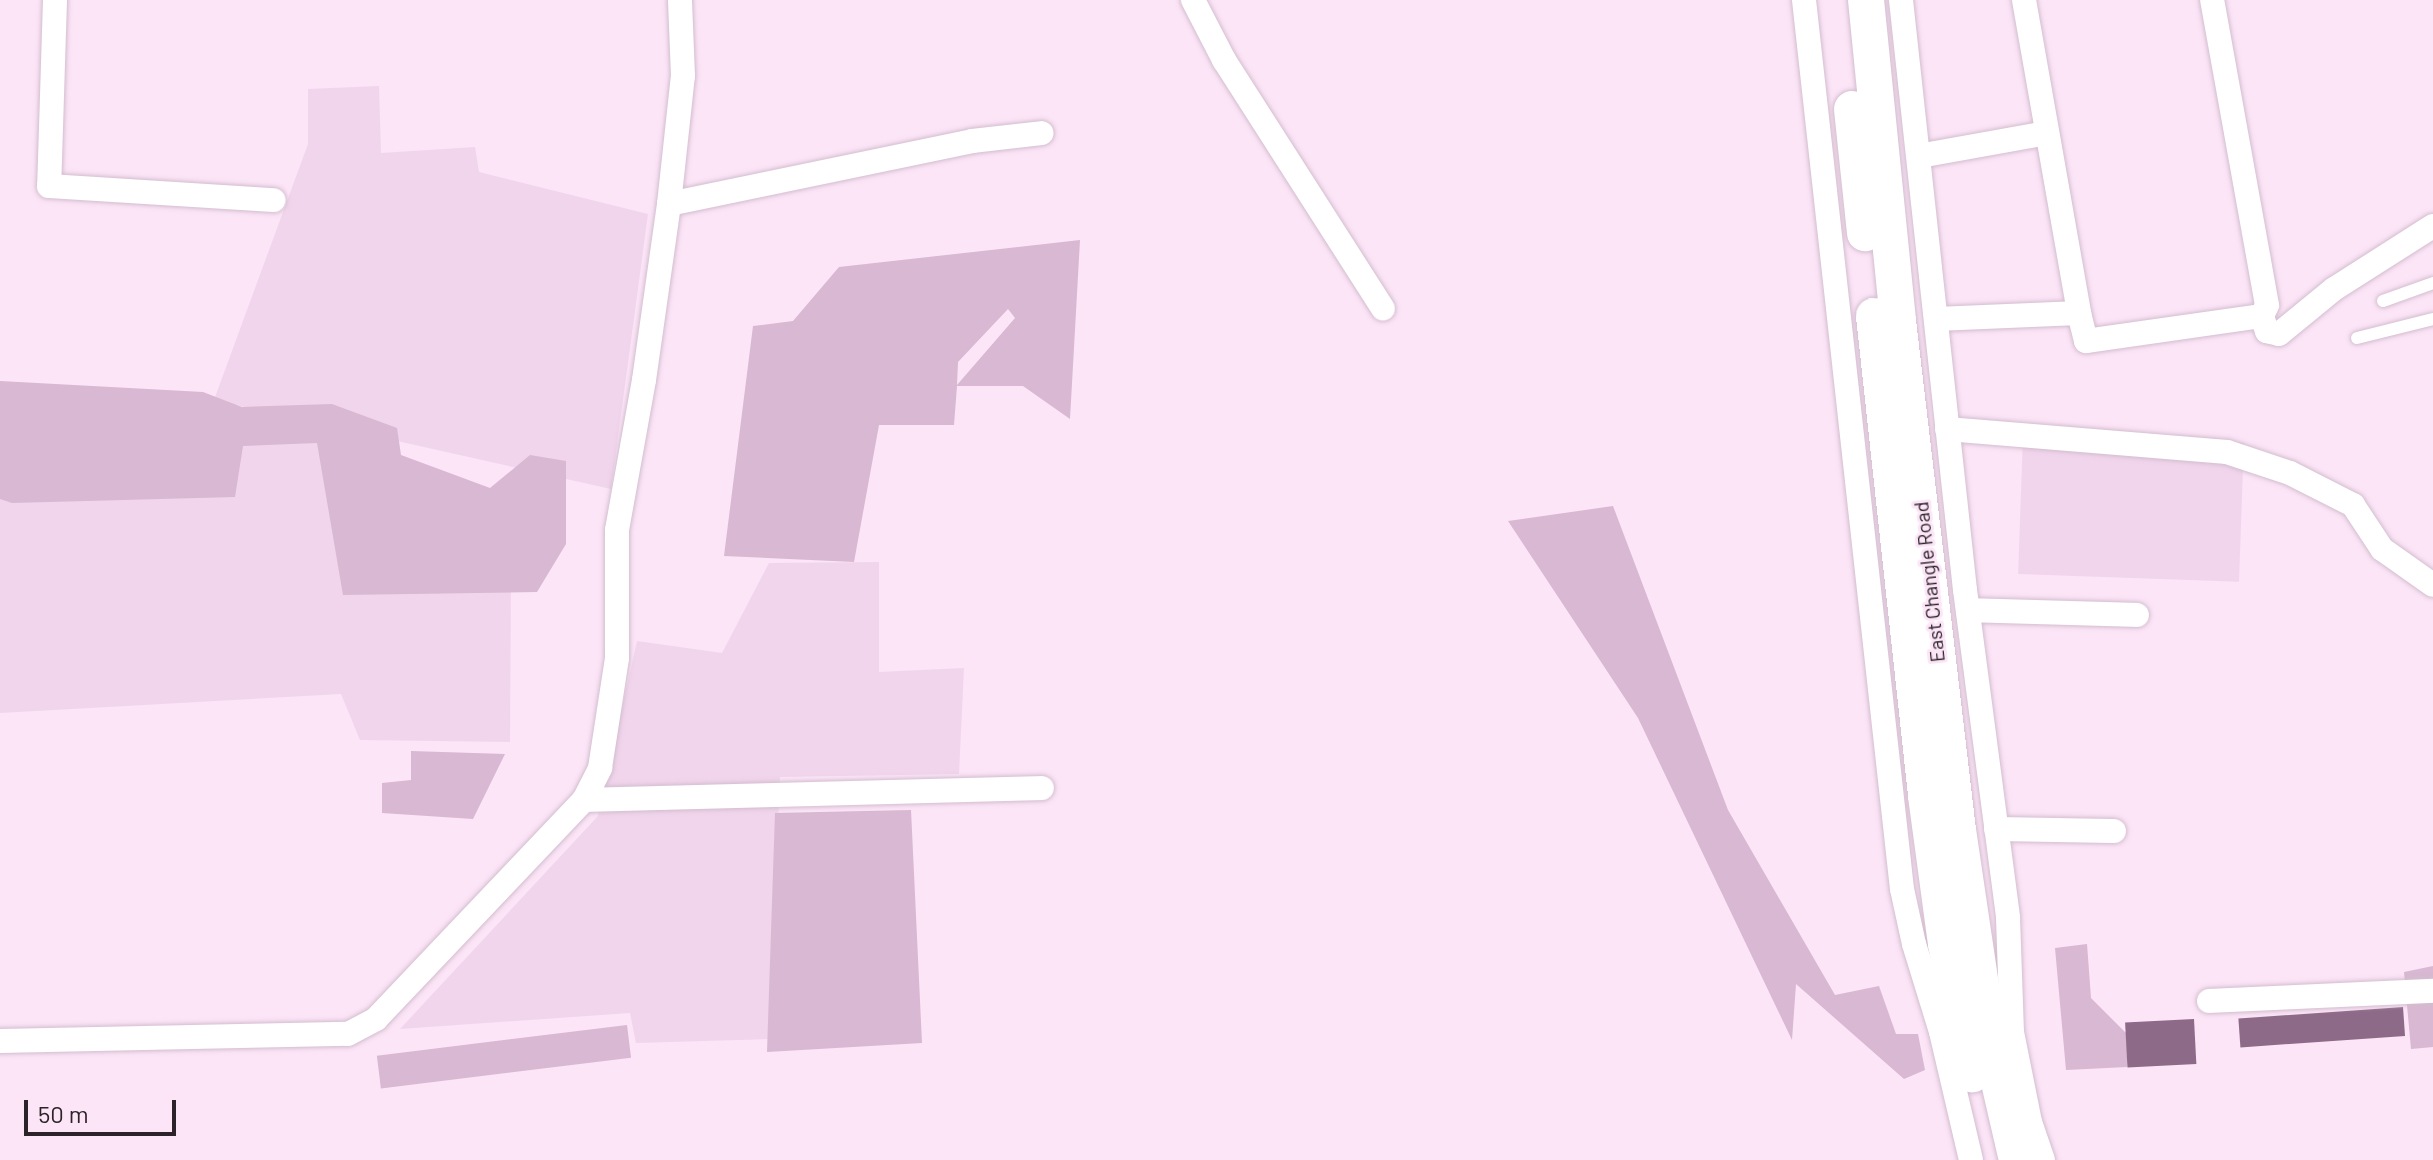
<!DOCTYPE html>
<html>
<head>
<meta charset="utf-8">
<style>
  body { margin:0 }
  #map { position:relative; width:2433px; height:1160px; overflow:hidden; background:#fce5f7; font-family:Barlow,sans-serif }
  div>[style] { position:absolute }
  .built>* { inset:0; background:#f1d5ec; transform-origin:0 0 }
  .green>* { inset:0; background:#d8b8d2; transform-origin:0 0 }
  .building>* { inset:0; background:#8d6a87; transform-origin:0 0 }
  .roads { filter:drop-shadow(0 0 2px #d3bdcf) drop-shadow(0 0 2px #d3bdcf) }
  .service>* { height:12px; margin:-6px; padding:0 6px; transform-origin:6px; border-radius:6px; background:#fff }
  .minor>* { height:24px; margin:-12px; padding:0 12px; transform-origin:12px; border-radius:12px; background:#fff }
  .primary>* { height:36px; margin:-18px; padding:0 18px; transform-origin:18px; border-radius:18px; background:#fff }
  span { translate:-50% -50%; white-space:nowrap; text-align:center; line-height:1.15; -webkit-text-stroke:6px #fce5f7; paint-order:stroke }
  .street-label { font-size:20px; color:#2b2329 }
  .scale { position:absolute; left:24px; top:1100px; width:152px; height:36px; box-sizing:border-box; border:4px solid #2b2329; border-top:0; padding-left:10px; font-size:24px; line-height:28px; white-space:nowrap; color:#2b2329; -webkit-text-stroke:6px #fce5f7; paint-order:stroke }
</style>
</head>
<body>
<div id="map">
  <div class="built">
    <i style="clip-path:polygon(379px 86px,381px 153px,475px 147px,479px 172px,648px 214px,611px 489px,214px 400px,308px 144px,308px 89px)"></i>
    <i style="clip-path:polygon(0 383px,243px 439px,329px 429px,511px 571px,510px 742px,360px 740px,341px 694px,0 713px)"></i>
    <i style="left:2023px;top:435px;width:221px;height:139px;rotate:2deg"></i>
    <i style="clip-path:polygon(879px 562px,879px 672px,964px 668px,959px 774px,780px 777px,769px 1039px,636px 1043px,630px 1013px,400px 1029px,598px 816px,637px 641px,722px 653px,769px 563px)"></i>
  </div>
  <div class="green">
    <i style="clip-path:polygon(evenodd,1080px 240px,1070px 419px,1023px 386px,957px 386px,954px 425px,879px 425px,854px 562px,724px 556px,753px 326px,793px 321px,839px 267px,1080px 240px,1008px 309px,1015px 318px,957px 385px,958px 362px,1008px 309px)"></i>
    <i style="clip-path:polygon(0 381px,203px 392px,242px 407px,332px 404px,397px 428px,401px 455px,490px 488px,530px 455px,566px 461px,566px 544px,537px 592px,343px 595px,317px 443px,243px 446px,235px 497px,12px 503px,0 499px)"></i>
    <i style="clip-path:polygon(1613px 506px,1728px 810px,1835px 995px,1879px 986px,1896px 1034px,1918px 1034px,1925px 1070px,1904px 1079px,1796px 984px,1792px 1040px,1638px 718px,1508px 521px)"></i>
    <i style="clip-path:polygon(411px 751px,505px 754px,473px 819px,382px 813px,382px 783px,411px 780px)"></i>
    <i style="clip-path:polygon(911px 810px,922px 1043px,767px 1052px,775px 813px)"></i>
    <i style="clip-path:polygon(2087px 944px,2091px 998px,2127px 1034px,2127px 1067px,2066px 1070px,2055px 948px)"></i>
    <i style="clip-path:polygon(2433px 966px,2433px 1047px,2411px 1049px,2404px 972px)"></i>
    <i style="left:627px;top:1025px;width:33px;height:252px;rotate:83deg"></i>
  </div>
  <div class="building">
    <i style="left:2403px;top:1007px;width:29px;height:165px;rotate:86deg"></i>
    <i style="left:2194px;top:1019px;width:45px;height:69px;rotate:87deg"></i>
  </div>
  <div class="roads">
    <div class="service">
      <i style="left:2383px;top:301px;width:53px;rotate:-19.8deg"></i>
      <i style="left:2357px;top:338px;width:78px;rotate:-14deg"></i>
    </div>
    <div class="minor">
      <i style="left:55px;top:0;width:186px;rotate:91.8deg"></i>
      <i style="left:49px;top:186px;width:225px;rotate:3.6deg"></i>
      <i style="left:1193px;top:0;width:68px;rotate:62.7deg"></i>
      <i style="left:1224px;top:60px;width:295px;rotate:57.4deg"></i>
      <i style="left:1804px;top:0;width:894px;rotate:83.71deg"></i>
      <i style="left:1902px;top:889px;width:56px;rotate:77.7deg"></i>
      <i style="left:1914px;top:944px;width:92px;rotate:72.9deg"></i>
      <i style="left:1941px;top:1032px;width:131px;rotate:76.8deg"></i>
      <i style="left:1901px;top:0;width:593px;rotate:83.81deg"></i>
      <i style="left:1965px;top:590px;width:331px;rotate:82.5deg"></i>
      <i style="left:2008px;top:918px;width:114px;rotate:88deg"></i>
      <i style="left:2012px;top:1032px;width:92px;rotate:78.7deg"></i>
      <i style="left:2030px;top:1122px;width:40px;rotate:71.1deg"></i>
      <i style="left:2024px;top:0;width:318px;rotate:80deg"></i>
      <i style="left:1919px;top:156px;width:130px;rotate:-10.2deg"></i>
      <i style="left:669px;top:204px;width:309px;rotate:-11.7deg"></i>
      <i style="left:972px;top:141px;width:70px;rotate:-6.5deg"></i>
      <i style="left:2262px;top:316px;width:16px;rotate:72deg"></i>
      <i style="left:2267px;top:331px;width:12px;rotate:14deg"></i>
      <i style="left:2279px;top:334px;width:71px;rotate:-39.3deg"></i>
      <i style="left:2334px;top:289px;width:117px;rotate:-32.5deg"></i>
      <i style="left:1936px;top:319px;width:143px;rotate:-2.4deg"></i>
      <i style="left:2079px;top:313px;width:29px;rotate:76deg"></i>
      <i style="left:2086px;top:341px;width:178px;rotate:-8.1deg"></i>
      <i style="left:2262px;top:316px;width:12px;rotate:-66deg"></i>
      <i style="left:2267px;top:305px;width:310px;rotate:-100.2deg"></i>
      <i style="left:1947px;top:429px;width:281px;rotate:4.7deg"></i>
      <i style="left:2227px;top:452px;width:66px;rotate:18.4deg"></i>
      <i style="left:2290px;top:473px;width:71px;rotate:26.9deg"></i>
      <i style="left:2353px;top:505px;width:53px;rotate:56.6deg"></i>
      <i style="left:2382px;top:549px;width:62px;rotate:35.2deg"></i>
      <i style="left:1968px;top:610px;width:169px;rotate:1.7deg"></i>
      <i style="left:584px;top:800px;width:458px;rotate:-1.5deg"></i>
      <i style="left:1996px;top:829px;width:118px;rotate:1deg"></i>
      <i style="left:2209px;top:1001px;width:224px;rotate:-2.6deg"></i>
      <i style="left:0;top:1041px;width:348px;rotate:-1.2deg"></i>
      <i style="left:348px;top:1034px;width:32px;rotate:-28deg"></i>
      <i style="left:376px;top:1019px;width:302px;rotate:-46.5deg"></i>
      <i style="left:584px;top:800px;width:36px;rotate:-63deg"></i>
      <i style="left:600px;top:768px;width:111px;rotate:-81.2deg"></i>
      <i style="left:617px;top:658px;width:128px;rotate:-90deg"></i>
      <i style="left:617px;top:530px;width:152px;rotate:-79.8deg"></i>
      <i style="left:644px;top:380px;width:178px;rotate:-81.9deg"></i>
      <i style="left:669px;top:204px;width:129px;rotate:-83.8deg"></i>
      <i style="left:683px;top:76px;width:76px;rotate:-92.3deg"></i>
    </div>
    <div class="primary">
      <i style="left:1866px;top:0;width:323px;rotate:84.3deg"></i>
      <i style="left:1898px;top:321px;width:513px;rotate:83.28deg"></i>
      <i style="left:1958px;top:830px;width:211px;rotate:81.6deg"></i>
      <i style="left:1989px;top:1039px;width:124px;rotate:77deg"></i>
      <i style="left:1852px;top:109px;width:125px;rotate:84deg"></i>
      <i style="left:1874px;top:316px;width:483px;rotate:83.8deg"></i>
      <i style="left:1926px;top:796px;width:149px;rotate:82.3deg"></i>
      <i style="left:1946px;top:944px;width:133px;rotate:78.7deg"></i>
    </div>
  </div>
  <div class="street-label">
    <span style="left:1929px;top:582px;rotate:-96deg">East Changle Road</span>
  </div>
  <div class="scale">50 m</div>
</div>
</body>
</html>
